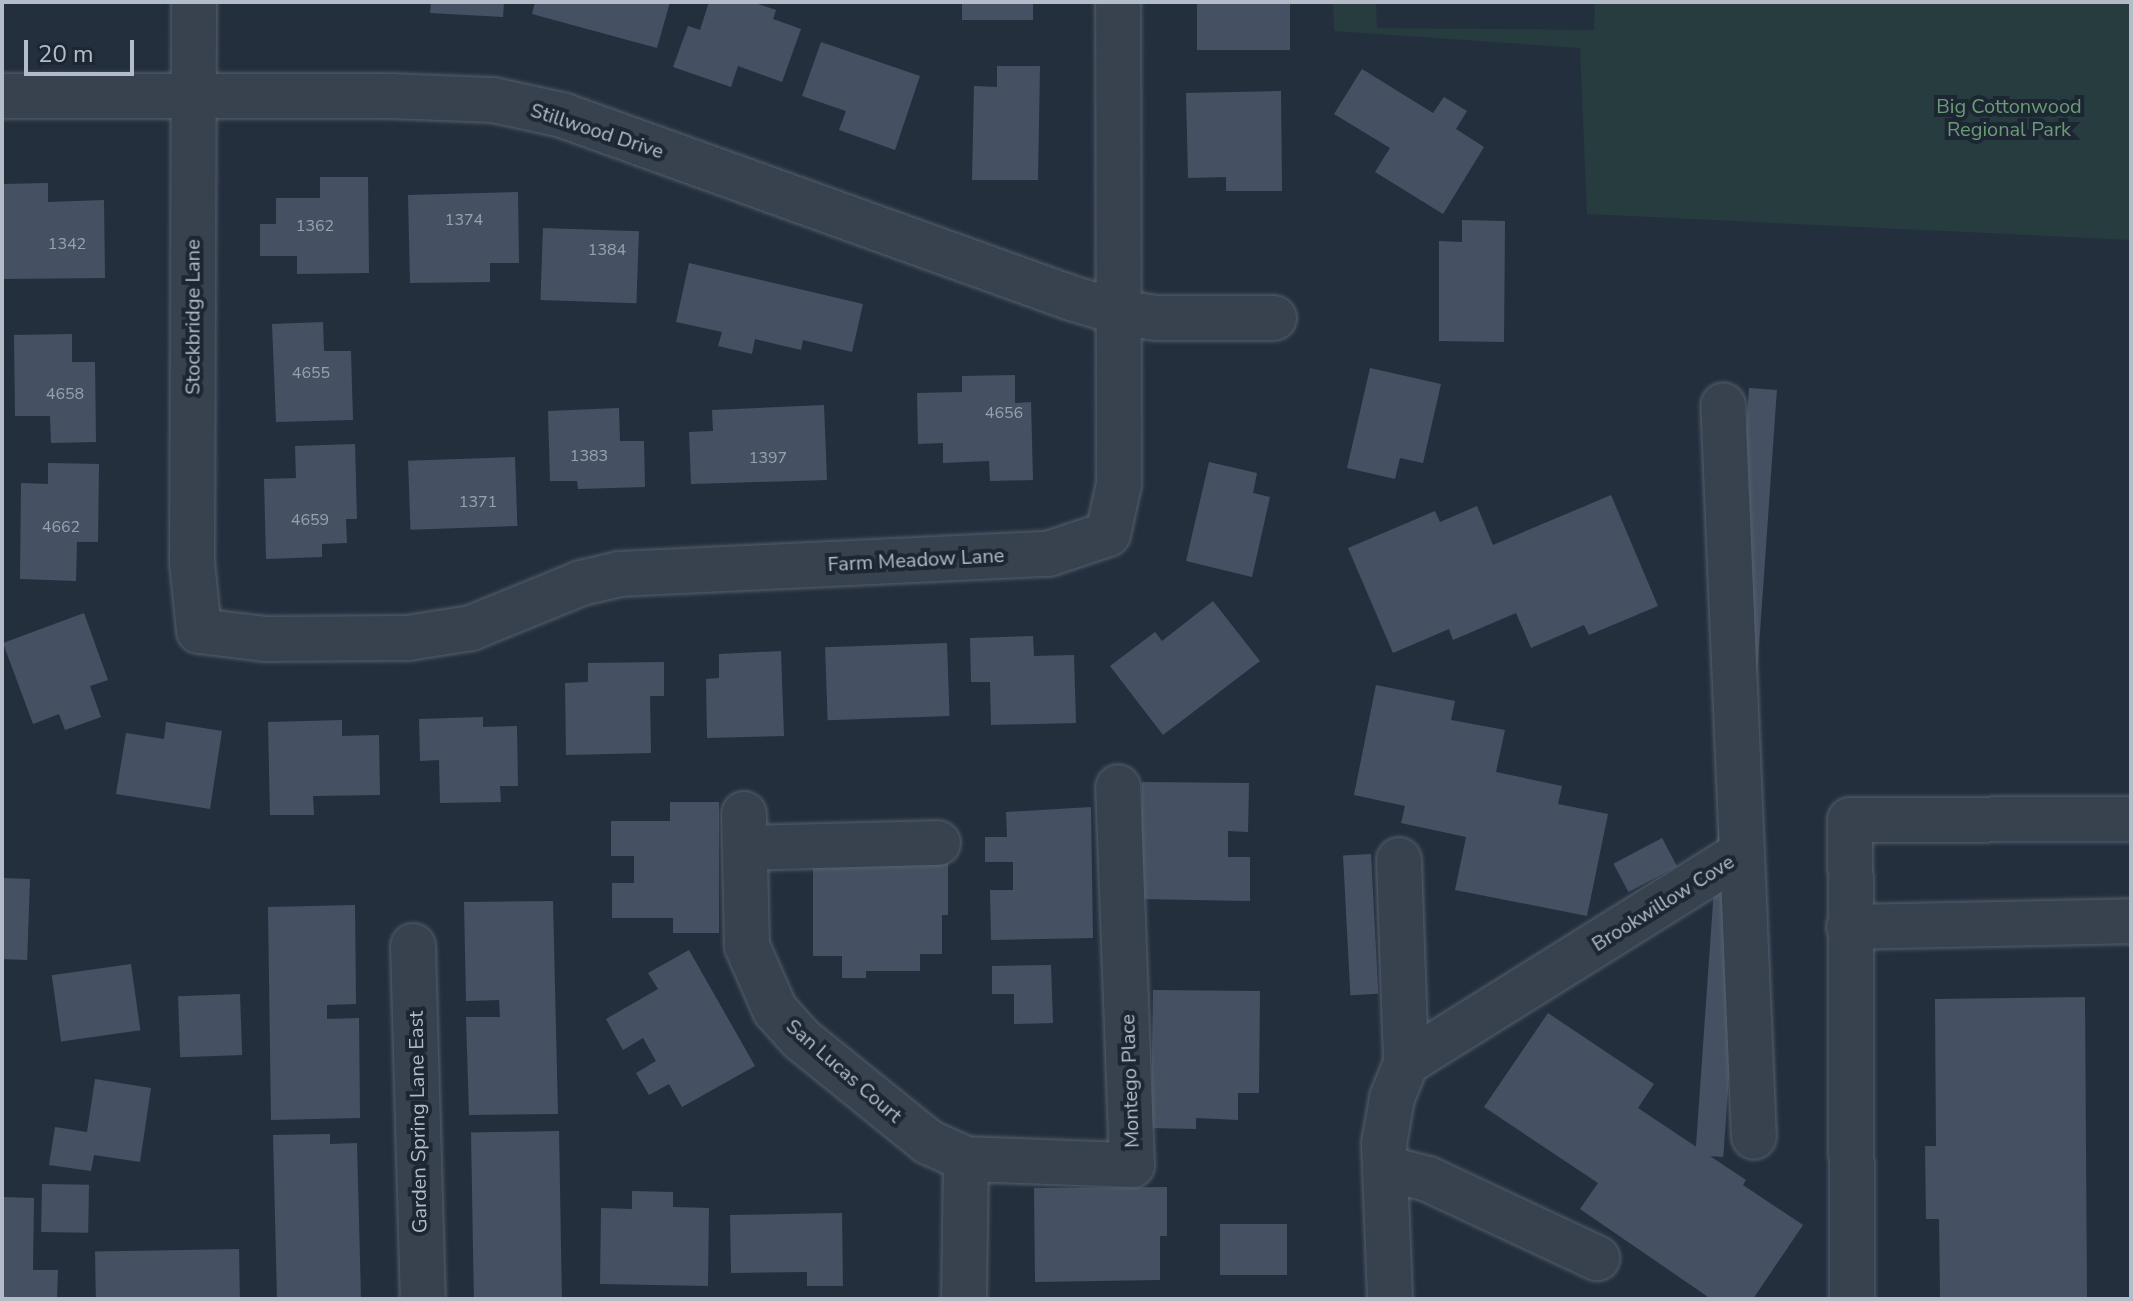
<!DOCTYPE html>
<html>
<head>
<meta charset="utf-8">
<style>
  body { margin:0 }
  #map { position:relative; width:2133px; height:1301px; overflow:hidden; background:#242f3e; font-family:"Nunito Sans",sans-serif }
  div>[style] { position:absolute }
  .green>* { inset:0; background:#263c3f }
  .building>* { inset:0; background:#455162; transform-origin:0 0 }
  .roads { filter:drop-shadow(0 0 2px #565f6c) drop-shadow(0 0 2px #565f6c) }
  .minor>* { height:44px; margin:-22px; padding:0 22px; transform-origin:22px; border-radius:22px; background:#38414e }
  span { translate:-50% -50%; white-space:nowrap; text-align:center; line-height:1.15; -webkit-text-stroke:8px #1d2633; paint-order:stroke }
  .number-label { font-size:16px; color:#98a1af }
  .number-label span { -webkit-text-stroke-width:0 }
  .park-label { font-size:20px; color:#6b9a76 }
  .street-label { font-size:20px; color:#b4bcc9 }
  .frame { position:absolute; inset:0; border:4px solid #b4bcc9; pointer-events:none }
  .scale { position:absolute; left:24px; top:40px; width:110px; height:36px; box-sizing:border-box; border:4px solid #b4bcc9; border-top:0; padding-left:10px; font-size:24px; line-height:28px; white-space:nowrap; color:#b4bcc9; -webkit-text-stroke:6px #1d2633; paint-order:stroke }
</style>
</head>
<body>
<div id="map">
  <div class="green">
    <i style="clip-path:polygon(1333px 2px,1376px 2px,1377px 28px,1594px 30px,1595px 2px,2131px 2px,2131px 240px,1587px 214px,1580px 48px,1334px 31px)"></i>
  </div>
  <div class="building">
    <i style="clip-path:polygon(431px 2px,504px 2px,503px 17px,430px 13px)"></i>
    <i style="clip-path:polygon(535px 2px,670px 2px,657px 48px,532px 14px)"></i>
    <i style="clip-path:polygon(709px 2px,752px 2px,776px 10px,773px 19px,801px 29px,782px 82px,738px 66px,731px 87px,673px 67px,688px 26px,700px 30px)"></i>
    <i style="left:962px;top:2px;width:71px;height:18px"></i>
    <i style="left:1197px;top:2px;width:93px;height:48px"></i>
    <i style="clip-path:polygon(821px 42px,920px 76px,895px 150px,839px 130px,846px 111px,802px 96px)"></i>
    <i style="clip-path:polygon(997px 66px,1040px 66px,1038px 180px,972px 180px,974px 86px,997px 87px)"></i>
    <i style="clip-path:polygon(1362px 69px,1433px 113px,1444px 97px,1467px 111px,1456px 129px,1484px 147px,1443px 214px,1375px 172px,1390px 148px,1334px 114px)"></i>
    <i style="clip-path:polygon(1281px 91px,1282px 191px,1226px 191px,1226px 177px,1188px 178px,1186px 93px)"></i>
    <i style="clip-path:polygon(320px 177px,368px 177px,369px 273px,297px 274px,297px 256px,260px 256px,260px 224px,276px 224px,276px 198px,320px 198px)"></i>
    <i style="clip-path:polygon(48px 183px,48px 202px,104px 200px,105px 278px,2px 279px,2px 184px)"></i>
    <i style="clip-path:polygon(518px 192px,519px 263px,490px 263px,490px 282px,410px 283px,408px 195px)"></i>
    <i style="clip-path:polygon(1462px 220px,1505px 221px,1504px 342px,1439px 341px,1439px 241px,1462px 242px)"></i>
    <i style="left:543px;top:228px;width:96px;height:72px;rotate:2deg"></i>
    <i style="clip-path:polygon(689px 263px,863px 304px,852px 352px,803px 340px,801px 350px,755px 339px,752px 354px,718px 346px,722px 332px,676px 322px)"></i>
    <i style="clip-path:polygon(323px 322px,324px 351px,351px 351px,353px 420px,276px 422px,272px 324px)"></i>
    <i style="clip-path:polygon(72px 334px,72px 362px,95px 362px,96px 442px,51px 443px,50px 416px,15px 416px,14px 335px)"></i>
    <i style="clip-path:polygon(1370px 368px,1441px 384px,1423px 463px,1400px 458px,1395px 479px,1347px 468px)"></i>
    <i style="clip-path:polygon(1015px 375px,1015px 403px,1031px 402px,1033px 480px,990px 481px,989px 461px,943px 463px,943px 443px,918px 444px,917px 393px,962px 392px,962px 376px)"></i>
    <i style="left:1749px;top:388px;width:28px;height:769px;rotate:4deg"></i>
    <i style="clip-path:polygon(824px 405px,827px 480px,691px 484px,689px 432px,713px 431px,712px 410px)"></i>
    <i style="clip-path:polygon(619px 408px,620px 441px,644px 441px,645px 487px,578px 489px,577px 481px,550px 481px,548px 411px)"></i>
    <i style="clip-path:polygon(355px 444px,357px 519px,346px 519px,347px 543px,322px 544px,322px 557px,266px 559px,264px 479px,296px 478px,295px 446px)"></i>
    <i style="left:515px;top:457px;width:69px;height:107px;rotate:88deg"></i>
    <i style="clip-path:polygon(1209px 462px,1257px 473px,1253px 493px,1270px 497px,1252px 577px,1186px 561px)"></i>
    <i style="clip-path:polygon(48px 463px,99px 464px,98px 542px,77px 542px,76px 581px,20px 579px,21px 483px,48px 484px)"></i>
    <i style="clip-path:polygon(1611px 495px,1658px 606px,1589px 635px,1584px 625px,1531px 648px,1516px 613px,1453px 640px,1449px 629px,1393px 653px,1348px 548px,1435px 511px,1440px 522px,1477px 506px,1493px 545px)"></i>
    <i style="clip-path:polygon(1213px 601px,1260px 661px,1163px 735px,1110px 666px,1155px 632px,1162px 641px)"></i>
    <i style="clip-path:polygon(84px 613px,108px 680px,90px 686px,101px 717px,65px 730px,59px 714px,33px 724px,3px 643px)"></i>
    <i style="clip-path:polygon(1033px 636px,1034px 656px,1074px 655px,1076px 723px,991px 725px,990px 682px,971px 682px,970px 638px)"></i>
    <i style="left:947px;top:643px;width:73px;height:122px;rotate:88deg"></i>
    <i style="clip-path:polygon(781px 651px,784px 736px,707px 738px,706px 679px,719px 678px,719px 654px)"></i>
    <i style="clip-path:polygon(664px 662px,664px 696px,650px 696px,651px 753px,566px 755px,565px 683px,588px 682px,588px 663px)"></i>
    <i style="clip-path:polygon(1376px 685px,1455px 701px,1451px 720px,1505px 730px,1496px 772px,1562px 786px,1558px 804px,1608px 814px,1587px 916px,1455px 890px,1466px 837px,1401px 823px,1405px 806px,1354px 795px)"></i>
    <i style="clip-path:polygon(483px 717px,483px 727px,517px 726px,518px 786px,500px 786px,501px 802px,440px 803px,439px 760px,420px 761px,419px 719px)"></i>
    <i style="clip-path:polygon(342px 720px,342px 736px,379px 735px,380px 795px,313px 796px,314px 815px,270px 815px,268px 722px)"></i>
    <i style="clip-path:polygon(166px 722px,222px 731px,210px 809px,116px 794px,126px 733px,164px 739px)"></i>
    <i style="clip-path:polygon(1142px 782px,1249px 783px,1248px 832px,1228px 831px,1228px 857px,1250px 857px,1250px 901px,1140px 899px)"></i>
    <i style="clip-path:polygon(670px 802px,719px 802px,719px 933px,673px 933px,673px 918px,612px 918px,612px 883px,634px 883px,634px 856px,611px 856px,611px 821px,670px 821px)"></i>
    <i style="clip-path:polygon(1091px 807px,1093px 938px,991px 940px,990px 890px,1013px 890px,1013px 862px,985px 862px,985px 837px,1007px 837px,1006px 812px)"></i>
    <i style="left:1662px;top:838px;width:32px;height:55px;rotate:62deg"></i>
    <i style="left:1371px;top:854px;width:140px;height:28px;rotate:87deg"></i>
    <i style="clip-path:polygon(813px 862px,948px 862px,948px 915px,942px 915px,942px 954px,920px 954px,920px 971px,866px 971px,866px 978px,842px 978px,842px 956px,813px 956px)"></i>
    <i style="left:2px;top:878px;width:28px;height:81px;rotate:2deg"></i>
    <i style="clip-path:polygon(553px 901px,558px 1114px,469px 1115px,466px 1017px,500px 1017px,499px 1000px,466px 1001px,464px 902px)"></i>
    <i style="clip-path:polygon(355px 905px,356px 1004px,327px 1005px,327px 1019px,359px 1018px,360px 1118px,271px 1120px,268px 907px)"></i>
    <i style="clip-path:polygon(689px 950px,755px 1066px,682px 1107px,669px 1084px,649px 1095px,636px 1073px,656px 1061px,643px 1038px,623px 1050px,606px 1019px,658px 989px,648px 973px)"></i>
    <i style="left:131px;top:964px;width:67px;height:80px;rotate:82deg"></i>
    <i style="clip-path:polygon(1051px 965px,1053px 1023px,1014px 1024px,1014px 994px,992px 994px,992px 966px)"></i>
    <i style="clip-path:polygon(1153px 990px,1260px 991px,1259px 1093px,1238px 1093px,1238px 1120px,1196px 1118px,1196px 1129px,1151px 1128px)"></i>
    <i style="left:240px;top:994px;width:61px;height:62px;rotate:88deg"></i>
    <i style="clip-path:polygon(2085px 997px,2087px 1299px,1940px 1299px,1939px 1219px,1926px 1219px,1925px 1146px,1936px 1146px,1935px 999px)"></i>
    <i style="clip-path:polygon(1548px 1013px,1654px 1084px,1638px 1108px,1746px 1180px,1743px 1185px,1803px 1225px,1753px 1299px,1711px 1299px,1580px 1209px,1598px 1183px,1484px 1107px)"></i>
    <i style="clip-path:polygon(95px 1079px,151px 1088px,140px 1162px,94px 1155px,91px 1171px,49px 1165px,55px 1127px,87px 1132px)"></i>
    <i style="left:559px;top:1131px;width:166px;height:88px;rotate:89deg"></i>
    <i style="clip-path:polygon(330px 1134px,330px 1144px,357px 1143px,361px 1299px,277px 1299px,273px 1135px)"></i>
    <i style="left:42px;top:1184px;width:47px;height:48px;rotate:1deg"></i>
    <i style="clip-path:polygon(1167px 1187px,1167px 1236px,1160px 1236px,1160px 1280px,1035px 1282px,1034px 1188px)"></i>
    <i style="clip-path:polygon(632px 1191px,673px 1192px,673px 1207px,709px 1208px,708px 1286px,600px 1284px,601px 1208px,632px 1209px)"></i>
    <i style="clip-path:polygon(2px 1197px,34px 1198px,33px 1270px,58px 1270px,57px 1299px,2px 1299px)"></i>
    <i style="clip-path:polygon(842px 1213px,843px 1286px,807px 1286px,807px 1272px,731px 1273px,730px 1215px)"></i>
    <i style="left:1220px;top:1224px;width:67px;height:51px"></i>
    <i style="left:239px;top:1249px;width:50px;height:144px;rotate:89deg"></i>
  </div>
  <div class="roads">
    <div class="minor">
      <i style="left:194px;top:2px;width:560px;rotate:90.2deg"></i>
      <i style="left:192px;top:562px;width:69px;rotate:84.2deg"></i>
      <i style="left:199px;top:631px;width:66px;rotate:6.9deg"></i>
      <i style="left:265px;top:639px;width:143px;rotate:-0.4deg"></i>
      <i style="left:408px;top:638px;width:64px;rotate:-9deg"></i>
      <i style="left:471px;top:628px;width:119px;rotate:-22.2deg"></i>
      <i style="left:581px;top:583px;width:39px;rotate:-13deg"></i>
      <i style="left:619px;top:574px;width:429px;rotate:-2.7deg"></i>
      <i style="left:1048px;top:554px;width:63px;rotate:-18.4deg"></i>
      <i style="left:1108px;top:534px;width:51px;rotate:-77.6deg"></i>
      <i style="left:1119px;top:484px;width:482px;rotate:-90.1deg"></i>
      <i style="left:2px;top:96px;width:388px"></i>
      <i style="left:390px;top:96px;width:103px;rotate:2.2deg"></i>
      <i style="left:493px;top:100px;width:71px;rotate:12.3deg"></i>
      <i style="left:562px;top:115px;width:541px;rotate:19.77deg"></i>
      <i style="left:1071px;top:298px;width:49px;rotate:16.6deg"></i>
      <i style="left:1118px;top:312px;width:38px;rotate:9deg"></i>
      <i style="left:1156px;top:318px;width:118px"></i>
      <i style="left:744px;top:814px;width:132px;rotate:88.7deg"></i>
      <i style="left:747px;top:946px;width:70px;rotate:66.4deg"></i>
      <i style="left:775px;top:1010px;width:39px;rotate:48deg"></i>
      <i style="left:801px;top:1039px;width:164px;rotate:39deg"></i>
      <i style="left:928px;top:1142px;width:42px;rotate:24.1deg"></i>
      <i style="left:966px;top:1159px;width:166px;rotate:2.1deg"></i>
      <i style="left:1132px;top:1165px;width:378px;rotate:-92.1deg"></i>
      <i style="left:745px;top:848px;width:193px;rotate:-1.5deg"></i>
      <i style="left:1742px;top:853px;width:284px;rotate:87.6deg"></i>
      <i style="left:1399px;top:860px;width:203px;rotate:88deg"></i>
      <i style="left:1849px;top:927px;width:282px;rotate:-1.2deg"></i>
      <i style="left:413px;top:946px;width:353px;rotate:88.4deg"></i>
      <i style="left:1385px;top:1168px;width:44px;rotate:14.3deg"></i>
      <i style="left:1428px;top:1179px;width:187px;rotate:25.1deg"></i>
      <i style="left:964px;top:1299px;width:140px;rotate:-89.2deg"></i>
      <i style="left:1390px;top:1299px;width:155px;rotate:-92.2deg"></i>
      <i style="left:1384px;top:1144px;width:47px;rotate:-80.1deg"></i>
      <i style="left:1392px;top:1098px;width:38px;rotate:-68deg"></i>
      <i style="left:1406px;top:1063px;width:396px;rotate:-32deg"></i>
      <i style="left:1742px;top:853px;width:448px;rotate:-92.4deg"></i>
      <i style="left:1852px;top:1299px;width:479px;rotate:-90.2deg"></i>
      <i style="left:1850px;top:820px;width:281px;rotate:-0.2deg"></i>
    </div>
  </div>
  <div class="number-label">
    <span style="left:464px;top:220px">1374</span>
    <span style="left:315px;top:226px">1362</span>
    <span style="left:67px;top:244px">1342</span>
    <span style="left:607px;top:250px">1384</span>
    <span style="left:311px;top:373px">4655</span>
    <span style="left:65px;top:394px">4658</span>
    <span style="left:1004px;top:413px">4656</span>
    <span style="left:589px;top:456px">1383</span>
    <span style="left:768px;top:458px">1397</span>
    <span style="left:478px;top:502px">1371</span>
    <span style="left:310px;top:520px">4659</span>
    <span style="left:61px;top:527px">4662</span>
  </div>
  <div class="park-label">
    <span style="left:2009px;top:118px">Big Cottonwood<br>Regional Park</span>
  </div>
  <div class="street-label">
    <span style="left:597px;top:131px;rotate:18deg">Stillwood Drive</span>
    <span style="left:193px;top:317px;rotate:-90deg">Stockbridge Lane</span>
    <span style="left:916px;top:560px;rotate:-3deg">Farm Meadow Lane</span>
    <span style="left:1663px;top:903px;rotate:-32deg">Brookwillow Cove</span>
    <span style="left:844px;top:1071px;rotate:41deg">San Lucas Court</span>
    <span style="left:1130px;top:1081px;rotate:-92deg">Montego Place</span>
    <span style="left:418px;top:1122px;rotate:-91deg">Garden Spring Lane East</span>
  </div>
  <div class="frame"></div>
  <div class="scale">20 m</div>
</div>
</body>
</html>
